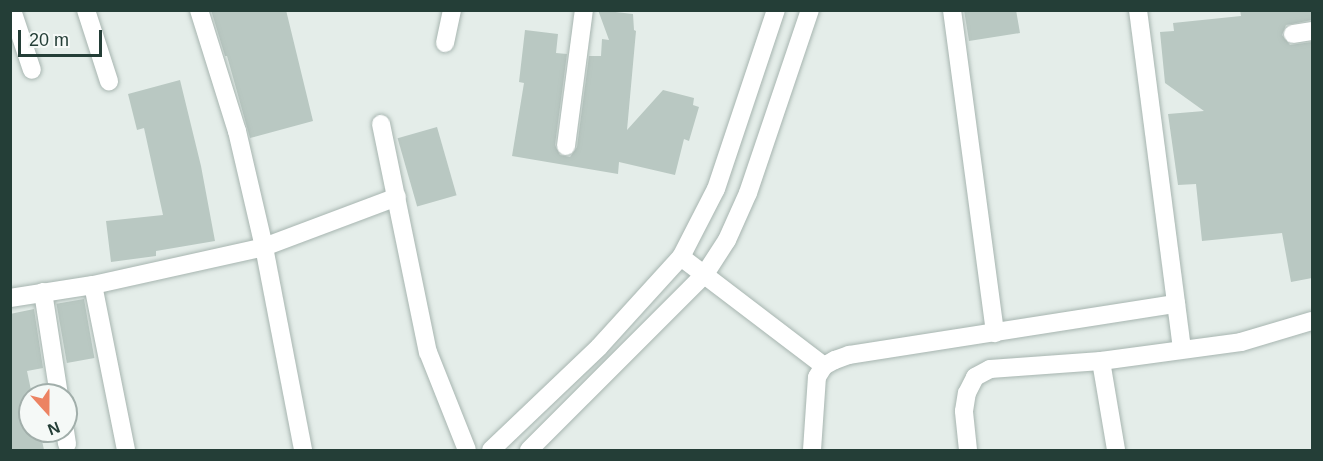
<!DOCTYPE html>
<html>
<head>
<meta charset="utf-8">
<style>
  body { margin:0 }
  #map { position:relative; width:1323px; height:461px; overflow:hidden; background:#e4ede9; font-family:Arial,sans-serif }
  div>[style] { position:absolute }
  .building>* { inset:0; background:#b9c8c2; transform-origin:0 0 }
  .roads { filter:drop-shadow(0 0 2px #a7b5b0) drop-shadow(0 0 2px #a7b5b0) }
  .street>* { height:18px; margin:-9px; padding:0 9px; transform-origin:9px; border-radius:9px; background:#fff }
  .secondary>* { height:18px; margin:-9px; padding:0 9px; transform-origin:9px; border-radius:9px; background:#fff }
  span { translate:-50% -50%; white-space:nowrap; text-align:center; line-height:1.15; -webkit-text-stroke:6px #f5f9f7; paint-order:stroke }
  .frame { position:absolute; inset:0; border:12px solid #243e37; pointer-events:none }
  .north { position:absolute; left:18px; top:383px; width:60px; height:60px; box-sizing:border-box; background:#f5f9f7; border:2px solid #a1aeaa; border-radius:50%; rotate:159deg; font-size:16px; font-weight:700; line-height:24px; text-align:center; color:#243e37 }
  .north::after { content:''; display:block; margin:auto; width:21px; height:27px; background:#ec8363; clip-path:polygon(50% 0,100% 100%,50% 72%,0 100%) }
  .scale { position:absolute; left:18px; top:30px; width:84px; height:27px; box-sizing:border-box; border:3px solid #243e37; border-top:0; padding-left:8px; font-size:18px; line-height:21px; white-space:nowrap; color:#243e37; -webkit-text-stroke:4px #f5f9f7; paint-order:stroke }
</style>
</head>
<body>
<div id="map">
  <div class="building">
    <i style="clip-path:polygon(211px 10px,286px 10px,313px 121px,250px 138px,227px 56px,225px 56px)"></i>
    <i style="clip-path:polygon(598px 10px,633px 14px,634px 30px,636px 31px,627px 130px,663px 90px,694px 98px,693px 105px,699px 107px,689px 141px,684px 139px,675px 175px,619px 162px,618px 174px,512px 156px,524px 83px,519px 82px,525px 30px,558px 34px,556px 53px,567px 54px,555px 145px,560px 155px,570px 157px,577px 147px,589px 56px,601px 56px,602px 39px,609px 40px)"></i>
    <i style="clip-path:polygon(964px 10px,1016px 10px,1020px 33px,969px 41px)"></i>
    <i style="clip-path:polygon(1240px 10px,1312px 10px,1312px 20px,1286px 25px,1282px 35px,1290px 45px,1312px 42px,1312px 278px,1291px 282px,1282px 233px,1202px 241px,1196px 184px,1178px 185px,1168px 114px,1204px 111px,1165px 83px,1160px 32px,1174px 31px,1173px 23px,1241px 16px)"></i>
    <i style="clip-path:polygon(180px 80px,201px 166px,215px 241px,156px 251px,156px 256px,111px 262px,106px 221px,163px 215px,144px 128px,137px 130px,128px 94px)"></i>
    <i style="left:437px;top:127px;width:71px;height:41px;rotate:74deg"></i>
    <i style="left:84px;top:299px;width:60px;height:28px;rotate:80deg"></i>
    <i style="clip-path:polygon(34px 309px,43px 368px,27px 371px,32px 395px,30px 431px,40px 431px,44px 450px,10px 450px,10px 314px)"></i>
  </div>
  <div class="roads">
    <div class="street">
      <i style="left:12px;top:10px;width:63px;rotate:71.6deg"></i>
      <i style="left:86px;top:10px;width:75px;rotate:72.1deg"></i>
      <i style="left:199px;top:10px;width:127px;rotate:72.6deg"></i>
      <i style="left:237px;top:131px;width:119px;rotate:76.9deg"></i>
      <i style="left:264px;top:247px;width:207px;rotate:79.1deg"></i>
      <i style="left:952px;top:10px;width:326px;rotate:82.4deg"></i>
      <i style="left:1138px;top:10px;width:342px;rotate:82.6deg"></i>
      <i style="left:1293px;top:34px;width:19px;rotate:-9deg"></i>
      <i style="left:445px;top:43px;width:34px;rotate:-78deg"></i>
      <i style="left:381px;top:124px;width:233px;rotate:78.4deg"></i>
      <i style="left:428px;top:352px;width:105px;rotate:68.3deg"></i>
      <i style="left:566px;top:146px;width:137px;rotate:-82.5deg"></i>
      <i style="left:681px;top:257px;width:180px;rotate:37.3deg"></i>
      <i style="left:43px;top:292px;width:104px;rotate:81.2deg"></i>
      <i style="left:10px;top:298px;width:84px;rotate:-8.9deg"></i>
      <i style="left:1101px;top:361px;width:90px;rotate:80.4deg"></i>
      <i style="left:65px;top:431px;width:13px;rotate:81deg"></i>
      <i style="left:126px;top:450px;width:168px;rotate:-101.3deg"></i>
      <i style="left:93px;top:285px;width:175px;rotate:-12.5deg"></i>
      <i style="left:264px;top:247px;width:142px;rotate:-20.6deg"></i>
      <i style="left:812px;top:450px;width:73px;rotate:-86.1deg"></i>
      <i style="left:817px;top:377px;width:13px;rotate:-58deg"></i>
      <i style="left:824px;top:366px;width:13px;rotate:-29deg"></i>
      <i style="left:835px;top:360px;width:15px;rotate:-20deg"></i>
      <i style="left:849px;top:355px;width:331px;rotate:-8.9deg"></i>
      <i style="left:968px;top:450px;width:39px;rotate:-96deg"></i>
      <i style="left:964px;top:411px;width:18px;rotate:-81deg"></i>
      <i style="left:967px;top:393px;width:18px;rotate:-63deg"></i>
      <i style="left:975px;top:377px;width:17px;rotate:-28deg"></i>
      <i style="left:990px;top:369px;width:111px;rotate:-4.1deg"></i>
      <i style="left:1101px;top:361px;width:141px;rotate:-7.7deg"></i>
      <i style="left:1241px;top:342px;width:74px;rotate:-16.5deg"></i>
    </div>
    <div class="secondary">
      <i style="left:491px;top:450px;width:149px;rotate:-43.6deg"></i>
      <i style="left:599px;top:347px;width:122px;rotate:-47.7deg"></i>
      <i style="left:681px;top:257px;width:76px;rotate:-62.8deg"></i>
      <i style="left:716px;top:189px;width:189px;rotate:-71.5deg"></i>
      <i style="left:529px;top:450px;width:249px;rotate:-45deg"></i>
      <i style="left:705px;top:274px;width:40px;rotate:-57.1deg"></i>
      <i style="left:727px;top:240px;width:51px;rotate:-65.9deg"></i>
      <i style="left:748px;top:193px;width:193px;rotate:-71.3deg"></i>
    </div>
  </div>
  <div class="frame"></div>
  <div class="north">N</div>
  <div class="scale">20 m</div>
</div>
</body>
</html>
